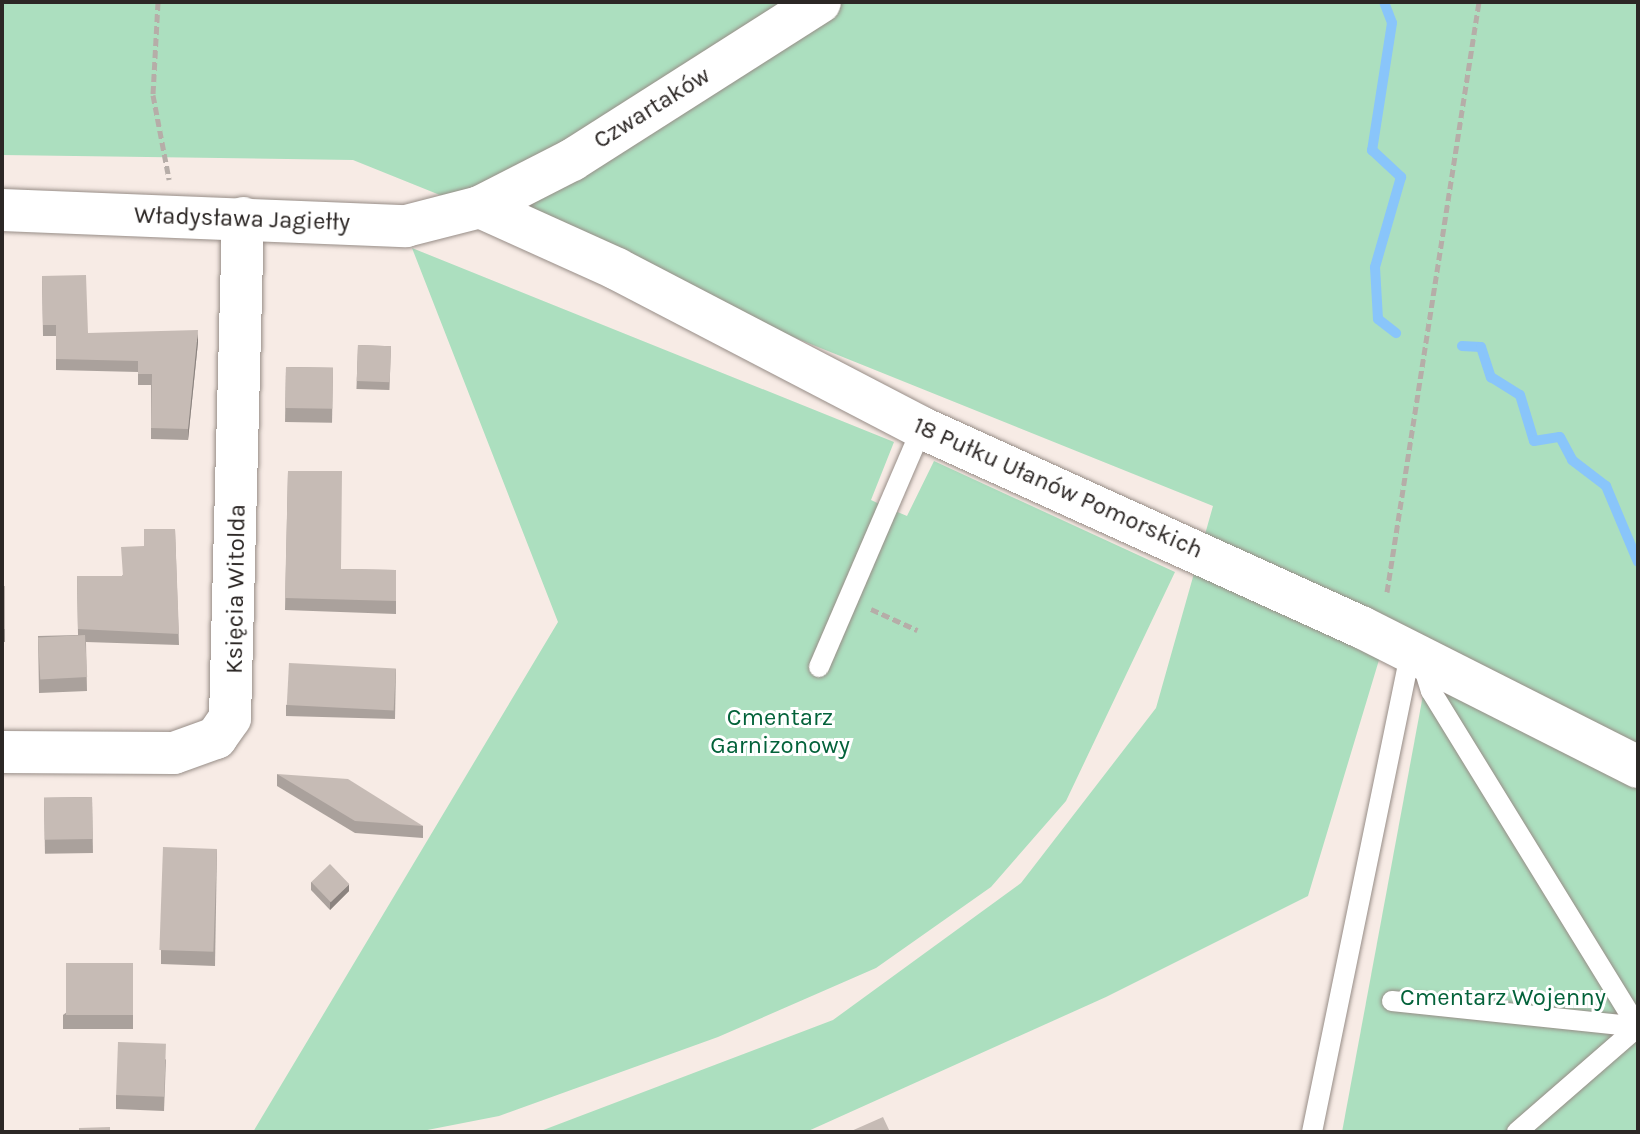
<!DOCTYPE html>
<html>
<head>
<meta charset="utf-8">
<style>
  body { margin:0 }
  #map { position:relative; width:1640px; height:1134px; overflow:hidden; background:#f7ebe5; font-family:Karla,sans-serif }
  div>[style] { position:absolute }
  .green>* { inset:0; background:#acdfbf }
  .stream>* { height:10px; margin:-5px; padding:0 5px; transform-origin:5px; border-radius:5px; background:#89c5fa }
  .path>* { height:5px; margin-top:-2.5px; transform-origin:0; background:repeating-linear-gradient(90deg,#b6ada8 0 8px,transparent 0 12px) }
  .roads { filter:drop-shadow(0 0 2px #978d87) drop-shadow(0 0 2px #978d87) }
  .service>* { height:20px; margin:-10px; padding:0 10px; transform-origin:10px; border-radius:10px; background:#fff }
  .minor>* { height:42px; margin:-21px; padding:0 21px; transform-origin:21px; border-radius:21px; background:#fff }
  .wall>* { inset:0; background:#aaa19c; transform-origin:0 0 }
  .shaded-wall>* { inset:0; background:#8b837f }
  .building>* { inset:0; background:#c6bbb5; transform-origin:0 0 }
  span { translate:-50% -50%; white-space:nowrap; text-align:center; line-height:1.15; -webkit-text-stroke:6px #fff; paint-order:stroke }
  .street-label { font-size:24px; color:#2c2725 }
  .park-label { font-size:24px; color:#03623a }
  .frame { position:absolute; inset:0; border:4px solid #2c2725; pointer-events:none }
</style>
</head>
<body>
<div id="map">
  <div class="green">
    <i style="clip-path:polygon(2px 2px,1638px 2px,1638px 749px,1388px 630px,1308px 896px,1106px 997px,806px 1132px,538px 1132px,833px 1020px,1021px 883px,1156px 708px,1213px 506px,353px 160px,2px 155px)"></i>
    <i style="clip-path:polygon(412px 248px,894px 442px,871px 500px,888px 508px,907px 516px,934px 461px,1175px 572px,1066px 801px,991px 887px,876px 968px,718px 1037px,499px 1116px,417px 1132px,253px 1132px,558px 622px)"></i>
    <i style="clip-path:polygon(1438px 688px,1638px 787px,1638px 1132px,1342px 1132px,1423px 695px)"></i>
  </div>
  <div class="stream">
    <i style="left:1384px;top:2px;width:22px;rotate:69deg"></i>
    <i style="left:1392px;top:23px;width:129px;rotate:98.9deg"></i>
    <i style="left:1372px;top:150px;width:40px;rotate:43deg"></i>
    <i style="left:1401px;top:177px;width:94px;rotate:106.1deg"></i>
    <i style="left:1375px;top:267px;width:52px;rotate:86.7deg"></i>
    <i style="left:1378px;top:319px;width:23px;rotate:38deg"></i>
    <i style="left:1462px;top:346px;width:19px;rotate:3deg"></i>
    <i style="left:1481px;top:347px;width:32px;rotate:72deg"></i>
    <i style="left:1491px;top:377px;width:34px;rotate:32deg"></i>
    <i style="left:1520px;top:395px;width:48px;rotate:73.1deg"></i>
    <i style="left:1534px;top:441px;width:26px;rotate:-9deg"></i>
    <i style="left:1560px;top:437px;width:26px;rotate:62deg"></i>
    <i style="left:1572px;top:460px;width:43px;rotate:37.4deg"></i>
    <i style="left:1606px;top:486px;width:82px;rotate:67.2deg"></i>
  </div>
  <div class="path">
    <i style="left:158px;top:2px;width:93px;rotate:93.1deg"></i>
    <i style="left:153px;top:95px;width:86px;rotate:79.2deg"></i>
    <i style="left:1387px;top:592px;width:597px;rotate:-81.14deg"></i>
    <i style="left:871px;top:609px;width:51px;rotate:24.5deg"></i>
  </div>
  <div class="roads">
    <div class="service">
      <i style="left:1422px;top:662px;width:30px;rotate:73deg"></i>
      <i style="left:1431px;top:691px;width:395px;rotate:58.4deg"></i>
      <i style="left:819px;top:667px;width:260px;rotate:-66.7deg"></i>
      <i style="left:1392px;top:1001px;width:247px;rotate:6deg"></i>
      <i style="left:1312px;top:1132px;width:489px;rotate:-78.4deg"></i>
      <i style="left:1517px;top:1132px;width:160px;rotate:-41deg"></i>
    </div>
    <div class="minor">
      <i style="left:480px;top:207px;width:150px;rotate:24.3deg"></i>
      <i style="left:617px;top:269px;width:344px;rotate:27.5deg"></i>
      <i style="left:922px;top:428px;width:482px;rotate:24.4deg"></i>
      <i style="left:1361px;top:627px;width:310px;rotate:26.8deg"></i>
      <i style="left:2px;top:210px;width:404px;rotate:2.3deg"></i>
      <i style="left:406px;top:226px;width:76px;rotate:-14.4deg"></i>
      <i style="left:480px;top:207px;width:103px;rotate:-27.1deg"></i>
      <i style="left:572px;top:160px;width:294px;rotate:-32.5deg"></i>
      <i style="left:2px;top:752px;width:172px;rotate:0.3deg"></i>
      <i style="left:174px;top:753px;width:45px;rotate:-19.7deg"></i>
      <i style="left:216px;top:738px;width:24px;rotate:-55deg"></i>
      <i style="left:230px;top:718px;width:500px;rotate:-88.51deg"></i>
    </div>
  </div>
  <div class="wall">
    <i style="clip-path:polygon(42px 276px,88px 333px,198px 342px,188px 440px,151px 439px,151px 385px,138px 385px,138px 372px,56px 370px,56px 336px,43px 336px)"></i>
    <i style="left:358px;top:345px;width:33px;height:44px;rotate:2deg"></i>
    <i style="left:286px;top:367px;width:47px;height:55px;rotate:1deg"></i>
    <i style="clip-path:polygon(288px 471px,341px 569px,396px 570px,396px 614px,285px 610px)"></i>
    <i style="clip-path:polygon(175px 529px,179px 645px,86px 642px,87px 691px,39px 693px,38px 636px,78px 635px,77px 576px,122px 576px,144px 546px)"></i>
    <i style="left:2px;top:586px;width:3px;height:56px"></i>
    <i style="clip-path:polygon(396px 669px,395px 719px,286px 716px,286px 705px)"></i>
    <i style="clip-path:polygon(277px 774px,423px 826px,423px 838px,355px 833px,277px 786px)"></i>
    <i style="left:92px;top:797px;width:56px;height:48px;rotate:89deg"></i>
    <i style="clip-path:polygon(217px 849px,215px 966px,161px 964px,161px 950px)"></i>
    <i style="clip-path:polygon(311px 882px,349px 891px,330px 910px,311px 890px)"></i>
    <i style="clip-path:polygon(133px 963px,133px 1029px,63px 1029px,63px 1015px)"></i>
    <i style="clip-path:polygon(166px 1059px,164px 1111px,116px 1109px,116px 1095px)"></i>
  </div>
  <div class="shaded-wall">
    <i style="clip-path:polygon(198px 330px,198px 342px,188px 440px,188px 429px)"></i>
    <i style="clip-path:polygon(349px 884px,349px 891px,330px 910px,330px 902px)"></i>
  </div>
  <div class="building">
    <i style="clip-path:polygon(86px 275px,88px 333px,198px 330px,188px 429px,151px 428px,152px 374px,138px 374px,138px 361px,56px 359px,56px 325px,43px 325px,42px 276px)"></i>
    <i style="left:358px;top:345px;width:33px;height:36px;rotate:2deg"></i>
    <i style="left:286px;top:367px;width:47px;height:41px;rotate:1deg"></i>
    <i style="clip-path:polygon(288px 471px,342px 471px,341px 569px,396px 570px,396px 601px,285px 598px)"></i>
    <i style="clip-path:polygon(144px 529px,175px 529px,179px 634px,78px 629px,77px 576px,123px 576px,121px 547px,144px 546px)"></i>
    <i style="left:2px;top:586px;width:3px;height:43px"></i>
    <i style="left:85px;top:635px;width:42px;height:47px;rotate:87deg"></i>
    <i style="left:289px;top:663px;width:107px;height:42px;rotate:3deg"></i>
    <i style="clip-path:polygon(277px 774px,348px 779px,423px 826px,355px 821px)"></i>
    <i style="left:92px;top:797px;width:42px;height:48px;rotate:89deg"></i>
    <i style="clip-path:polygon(2px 847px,3px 890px,2px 890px)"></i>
    <i style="left:163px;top:847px;width:54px;height:103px;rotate:2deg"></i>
    <i style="left:330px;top:864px;width:28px;height:26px;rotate:46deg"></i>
    <i style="left:133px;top:963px;width:52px;height:67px;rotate:90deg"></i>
    <i style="left:118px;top:1042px;width:48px;height:53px;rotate:2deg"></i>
    <i style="clip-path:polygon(883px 1117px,890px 1132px,849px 1132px)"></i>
    <i style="clip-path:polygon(110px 1127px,110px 1132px,79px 1132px,79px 1128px)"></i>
  </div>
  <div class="street-label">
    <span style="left:652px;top:108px;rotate:-32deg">Czwartaków</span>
    <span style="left:242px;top:219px;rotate:2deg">Władysława Jagiełły</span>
    <span style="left:1058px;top:488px;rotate:24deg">18 Pułku Ułanów Pomorskich</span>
    <span style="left:236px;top:589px;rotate:-89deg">Księcia Witolda</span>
  </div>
  <div class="park-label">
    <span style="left:780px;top:732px">Cmentarz<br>Garnizonowy</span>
    <span style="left:1503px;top:998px">Cmentarz Wojenny</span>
  </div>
  <div class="frame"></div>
</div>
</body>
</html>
